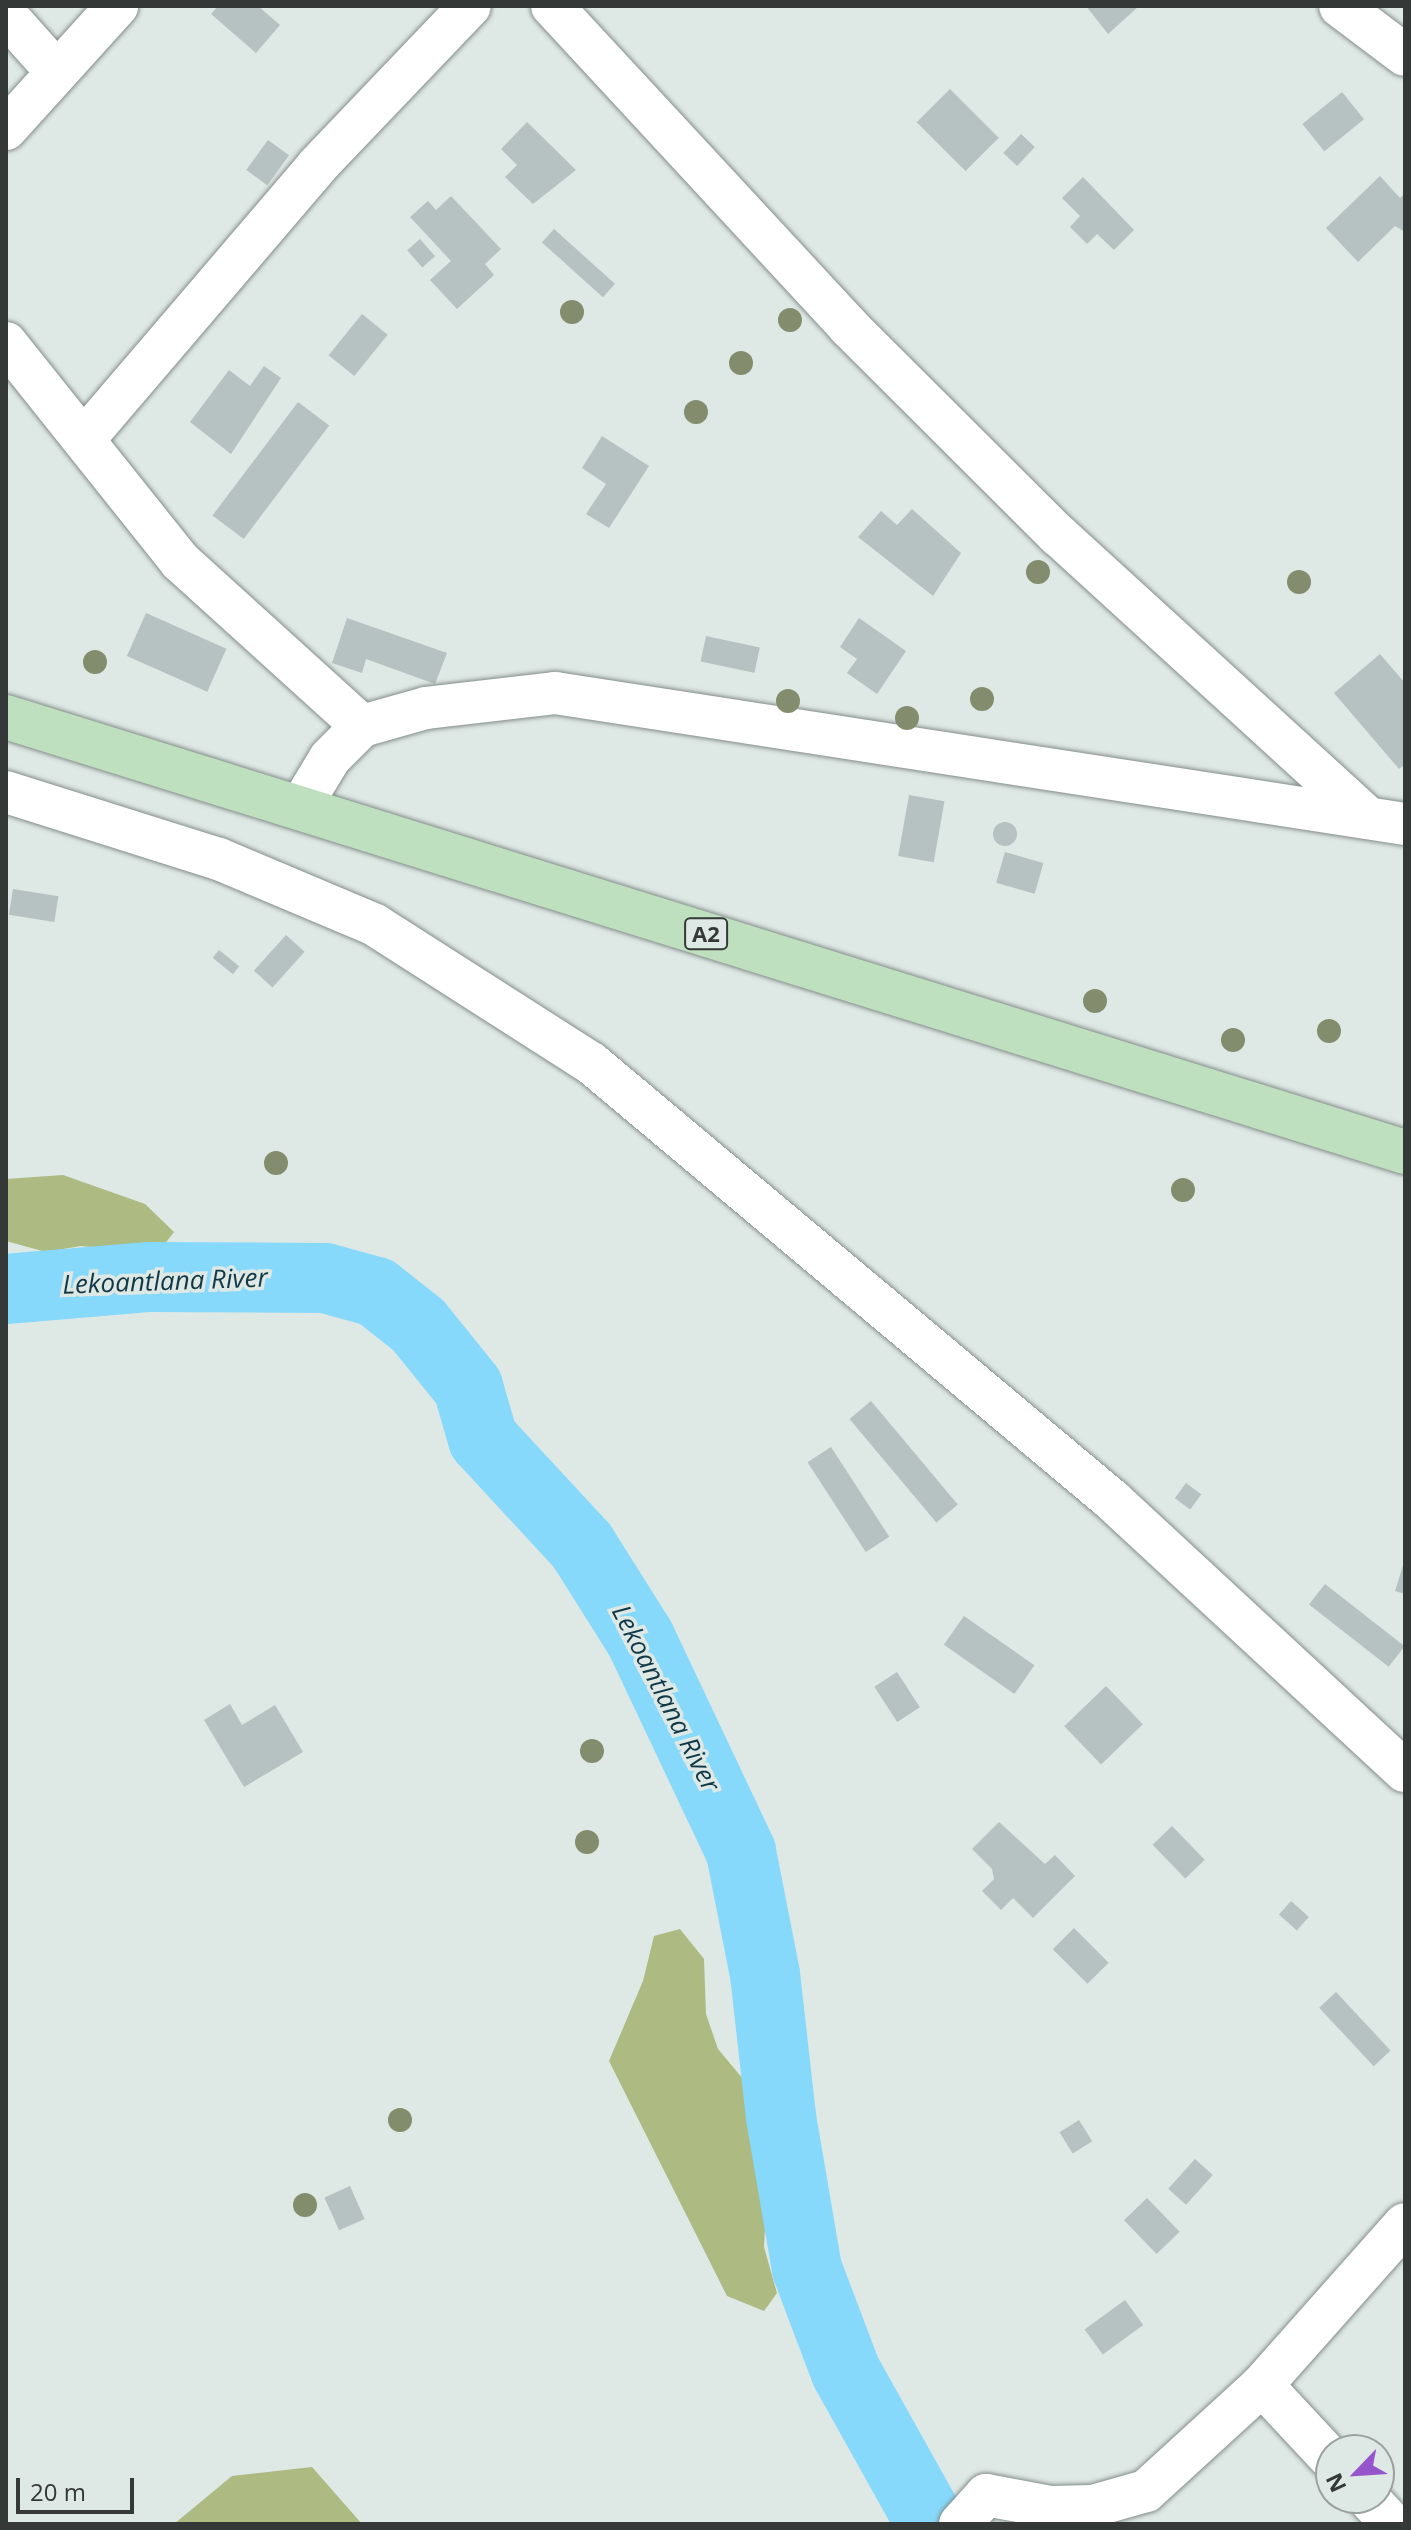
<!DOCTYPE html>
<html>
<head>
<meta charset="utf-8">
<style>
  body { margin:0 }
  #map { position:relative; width:1411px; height:2530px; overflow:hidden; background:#dee8e4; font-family:"Open Sans",sans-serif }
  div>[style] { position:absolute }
  .green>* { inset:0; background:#adba82 }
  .river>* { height:70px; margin:-35px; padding:0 35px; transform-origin:35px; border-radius:35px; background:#86d9fb }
  .building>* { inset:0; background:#b6c1c1; transform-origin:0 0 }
  .round { border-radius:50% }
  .roads { filter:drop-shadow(0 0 2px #848d8a) drop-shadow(0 0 2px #848d8a) }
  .minor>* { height:42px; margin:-21px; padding:0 21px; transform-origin:21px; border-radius:21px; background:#fff }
  .major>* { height:44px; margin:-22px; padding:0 22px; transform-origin:22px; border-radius:22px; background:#bee0bf }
  .trees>* { width:24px; height:24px; margin:-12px; border-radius:50%; background:#838c6d }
  span { translate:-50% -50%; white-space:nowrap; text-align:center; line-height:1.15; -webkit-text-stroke:7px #dee8e4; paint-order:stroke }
  .shield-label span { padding:2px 6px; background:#dee8e4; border:2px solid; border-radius:6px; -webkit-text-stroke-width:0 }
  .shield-label { font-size:22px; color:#343836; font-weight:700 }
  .water-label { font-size:26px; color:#113846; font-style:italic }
  .frame { position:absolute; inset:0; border:8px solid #343836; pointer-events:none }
  .north { position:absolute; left:1315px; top:2434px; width:80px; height:80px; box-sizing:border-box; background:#dee8e4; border:2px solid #9aa29e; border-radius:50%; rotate:245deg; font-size:22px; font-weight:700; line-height:32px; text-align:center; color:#343836 }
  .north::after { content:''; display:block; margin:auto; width:28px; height:36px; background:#9655cb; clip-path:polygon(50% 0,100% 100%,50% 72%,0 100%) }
  .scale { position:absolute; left:16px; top:2478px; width:118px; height:36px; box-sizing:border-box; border:4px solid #343836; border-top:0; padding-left:10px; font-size:24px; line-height:28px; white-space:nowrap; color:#343836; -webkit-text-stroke:6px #dee8e4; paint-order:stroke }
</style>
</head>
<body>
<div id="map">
  <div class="green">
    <i style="clip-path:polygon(63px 1175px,145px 1204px,174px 1232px,157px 1254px,81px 1246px,46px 1252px,6px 1241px,6px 1179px)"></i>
    <i style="clip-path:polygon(680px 1929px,704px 1959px,706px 2014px,718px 2049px,748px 2085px,770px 2139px,764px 2247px,777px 2293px,764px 2311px,727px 2296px,609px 2061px,643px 1981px,654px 1936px)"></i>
    <i style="clip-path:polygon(312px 2467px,362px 2524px,174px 2524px,232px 2476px)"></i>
  </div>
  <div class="river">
    <i style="left:6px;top:1289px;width:144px;rotate:-4.8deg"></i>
    <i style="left:150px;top:1277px;width:175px;rotate:0.3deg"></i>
    <i style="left:325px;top:1278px;width:53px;rotate:15.4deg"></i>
    <i style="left:376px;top:1292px;width:53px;rotate:38.2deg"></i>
    <i style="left:418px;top:1325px;width:80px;rotate:51.1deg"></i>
    <i style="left:468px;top:1387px;width:54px;rotate:73.9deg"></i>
    <i style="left:483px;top:1439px;width:146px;rotate:47.2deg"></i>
    <i style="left:582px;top:1546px;width:109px;rotate:57.8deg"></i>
    <i style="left:640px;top:1638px;width:237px;rotate:64.7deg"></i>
    <i style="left:741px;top:1852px;width:124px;rotate:78.9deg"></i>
    <i style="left:765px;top:1974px;width:144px;rotate:83.6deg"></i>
    <i style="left:781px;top:2117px;width:154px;rotate:80.3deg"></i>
    <i style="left:807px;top:2269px;width:110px;rotate:69.3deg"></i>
    <i style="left:846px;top:2372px;width:174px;rotate:60.8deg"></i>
  </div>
  <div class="building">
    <i style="clip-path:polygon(218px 6px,258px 6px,280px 25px,256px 53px,211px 14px)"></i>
    <i style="clip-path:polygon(1086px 6px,1139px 6px,1108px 34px)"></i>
    <i style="left:950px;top:89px;width:69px;height:47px;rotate:45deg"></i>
    <i style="left:1342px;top:92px;width:35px;height:51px;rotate:51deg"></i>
    <i style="clip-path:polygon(527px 122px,576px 170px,533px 204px,505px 177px,517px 165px,501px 149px)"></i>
    <i style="left:1021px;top:134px;width:19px;height:26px;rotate:43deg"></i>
    <i style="left:268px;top:140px;width:26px;height:37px;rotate:36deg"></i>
    <i style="clip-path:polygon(1380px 176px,1400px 198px,1405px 193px,1405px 232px,1395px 226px,1358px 262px,1326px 228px)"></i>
    <i style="clip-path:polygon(1083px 177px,1134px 230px,1114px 250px,1097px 234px,1087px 244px,1070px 227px,1080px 216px,1062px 198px)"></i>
    <i style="clip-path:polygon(451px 196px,501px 249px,485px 264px,494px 275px,457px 309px,430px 280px,451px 261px,410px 217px,428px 201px,436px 210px)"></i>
    <i style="left:554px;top:229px;width:82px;height:18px;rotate:42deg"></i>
    <i style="left:420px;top:239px;width:23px;height:17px;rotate:49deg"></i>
    <i style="left:362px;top:314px;width:33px;height:53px;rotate:39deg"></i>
    <i style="clip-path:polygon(264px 366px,281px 378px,231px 454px,190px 422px,229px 370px,250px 386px)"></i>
    <i style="left:298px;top:402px;width:39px;height:142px;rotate:37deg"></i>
    <i style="clip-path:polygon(602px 436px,649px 466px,609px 528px,586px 514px,606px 484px,582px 468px)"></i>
    <i style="clip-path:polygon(912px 509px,961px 553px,933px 596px,858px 537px,881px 511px,897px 525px)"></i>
    <i style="left:146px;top:613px;width:88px;height:47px;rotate:24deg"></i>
    <i style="clip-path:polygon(347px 618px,447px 653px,435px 684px,366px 659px,362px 673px,332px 663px)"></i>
    <i style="clip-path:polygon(859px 618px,906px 651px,877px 694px,847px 673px,857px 659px,840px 647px)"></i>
    <i style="left:706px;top:636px;width:55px;height:26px;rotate:12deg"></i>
    <i style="clip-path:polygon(1380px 654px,1405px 683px,1405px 764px,1399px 769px,1334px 693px)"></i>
    <i style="left:909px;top:795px;width:36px;height:62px;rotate:10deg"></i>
    <i class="round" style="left:993px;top:822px;width:24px;height:24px"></i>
    <i style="left:1005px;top:852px;width:40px;height:32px;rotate:16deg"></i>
    <i style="left:13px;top:889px;width:46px;height:26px;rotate:9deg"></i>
    <i style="left:286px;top:935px;width:25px;height:48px;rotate:42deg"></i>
    <i style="left:219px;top:950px;width:26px;height:10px;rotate:39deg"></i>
    <i style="left:871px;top:1401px;width:135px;height:28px;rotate:50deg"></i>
    <i style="left:831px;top:1447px;width:107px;height:28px;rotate:57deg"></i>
    <i style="left:1186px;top:1483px;width:19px;height:19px;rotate:36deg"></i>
    <i style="clip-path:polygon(1404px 1562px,1405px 1562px,1405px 1594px,1395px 1591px)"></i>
    <i style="left:1325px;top:1584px;width:101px;height:26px;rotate:38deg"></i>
    <i style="left:964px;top:1616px;width:86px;height:35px;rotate:35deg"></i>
    <i style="left:897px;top:1672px;width:42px;height:27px;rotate:57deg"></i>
    <i style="left:1106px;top:1686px;width:53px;height:58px;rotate:46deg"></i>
    <i style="clip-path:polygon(230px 1704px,242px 1725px,275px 1705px,303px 1752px,244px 1787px,204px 1720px)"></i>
    <i style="clip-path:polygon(999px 1822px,1045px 1864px,1055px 1855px,1075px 1876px,1033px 1918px,1013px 1898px,1001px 1910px,982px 1891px,994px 1879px,992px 1869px,972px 1849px)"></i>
    <i style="left:1172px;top:1826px;width:47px;height:27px;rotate:46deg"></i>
    <i style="left:1291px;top:1901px;width:24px;height:18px;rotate:42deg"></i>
    <i style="left:1074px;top:1928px;width:49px;height:30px;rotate:45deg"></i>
    <i style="left:1336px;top:1992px;width:80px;height:23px;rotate:47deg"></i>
    <i style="left:1079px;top:2120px;width:25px;height:23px;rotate:58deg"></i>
    <i style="left:1195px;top:2159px;width:24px;height:40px;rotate:42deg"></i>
    <i style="left:350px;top:2186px;width:36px;height:28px;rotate:66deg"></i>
    <i style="left:1147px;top:2198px;width:47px;height:32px;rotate:46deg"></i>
    <i style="left:1125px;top:2300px;width:31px;height:50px;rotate:54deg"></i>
  </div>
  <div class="roads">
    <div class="minor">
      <i style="left:552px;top:6px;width:437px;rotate:47.2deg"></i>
      <i style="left:849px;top:327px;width:295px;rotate:44.9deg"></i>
      <i style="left:1058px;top:535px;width:414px;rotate:42.4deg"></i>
      <i style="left:1340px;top:6px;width:81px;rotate:37deg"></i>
      <i style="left:6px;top:15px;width:74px;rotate:48.3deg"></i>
      <i style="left:6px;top:129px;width:166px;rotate:-47.9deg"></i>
      <i style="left:6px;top:343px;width:280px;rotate:51.4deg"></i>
      <i style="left:181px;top:562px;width:244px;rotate:42.2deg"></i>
      <i style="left:85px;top:438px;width:358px;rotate:-49.5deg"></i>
      <i style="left:317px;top:166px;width:221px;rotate:-46.3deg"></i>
      <i style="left:6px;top:792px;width:223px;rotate:17.5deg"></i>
      <i style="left:219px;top:859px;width:169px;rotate:22.9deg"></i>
      <i style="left:375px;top:925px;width:256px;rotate:32.6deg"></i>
      <i style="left:591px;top:1063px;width:680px;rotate:39.99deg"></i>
      <i style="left:1112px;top:1500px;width:399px;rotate:42.8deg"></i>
      <i style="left:301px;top:806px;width:56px;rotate:-58.9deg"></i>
      <i style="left:330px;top:758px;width:45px;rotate:-45deg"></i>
      <i style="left:362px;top:726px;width:66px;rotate:-15.7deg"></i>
      <i style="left:426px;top:708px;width:130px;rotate:-6.6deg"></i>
      <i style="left:555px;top:693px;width:860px;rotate:8.76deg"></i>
      <i style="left:1262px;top:2385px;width:101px;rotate:47deg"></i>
      <i style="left:1368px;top:2498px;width:35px;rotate:47deg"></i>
      <i style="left:960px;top:2524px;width:39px;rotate:-48deg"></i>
      <i style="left:986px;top:2495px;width:65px;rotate:10.6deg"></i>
      <i style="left:1050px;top:2507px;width:43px;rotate:-1.3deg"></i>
      <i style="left:1093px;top:2506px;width:55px;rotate:-15.8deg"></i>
      <i style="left:1146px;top:2491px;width:157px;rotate:-42.4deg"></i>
      <i style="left:1262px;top:2385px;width:215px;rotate:-48.4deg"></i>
    </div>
    <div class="major">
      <i style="left:6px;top:717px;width:1465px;rotate:17.27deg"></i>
    </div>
  </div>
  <div class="trees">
    <i style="left:572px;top:312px"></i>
    <i style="left:790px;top:320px"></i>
    <i style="left:741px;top:363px"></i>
    <i style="left:696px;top:412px"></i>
    <i style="left:1038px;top:572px"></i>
    <i style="left:1299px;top:582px"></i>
    <i style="left:95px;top:662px"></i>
    <i style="left:982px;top:699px"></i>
    <i style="left:788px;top:701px"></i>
    <i style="left:907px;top:718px"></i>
    <i style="left:1095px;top:1001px"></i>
    <i style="left:1329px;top:1031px"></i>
    <i style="left:1233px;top:1040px"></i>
    <i style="left:276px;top:1163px"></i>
    <i style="left:1183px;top:1190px"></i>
    <i style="left:592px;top:1751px"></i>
    <i style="left:587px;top:1842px"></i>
    <i style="left:400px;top:2120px"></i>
    <i style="left:305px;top:2205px"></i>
  </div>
  <div class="shield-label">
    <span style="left:706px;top:934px">A2</span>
  </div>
  <div class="water-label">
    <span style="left:165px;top:1281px;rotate:-2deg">Lekoantlana River</span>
    <span style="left:666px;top:1698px;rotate:63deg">Lekoantlana River</span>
  </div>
  <div class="frame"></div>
  <div class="north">N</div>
  <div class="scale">20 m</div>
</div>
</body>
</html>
